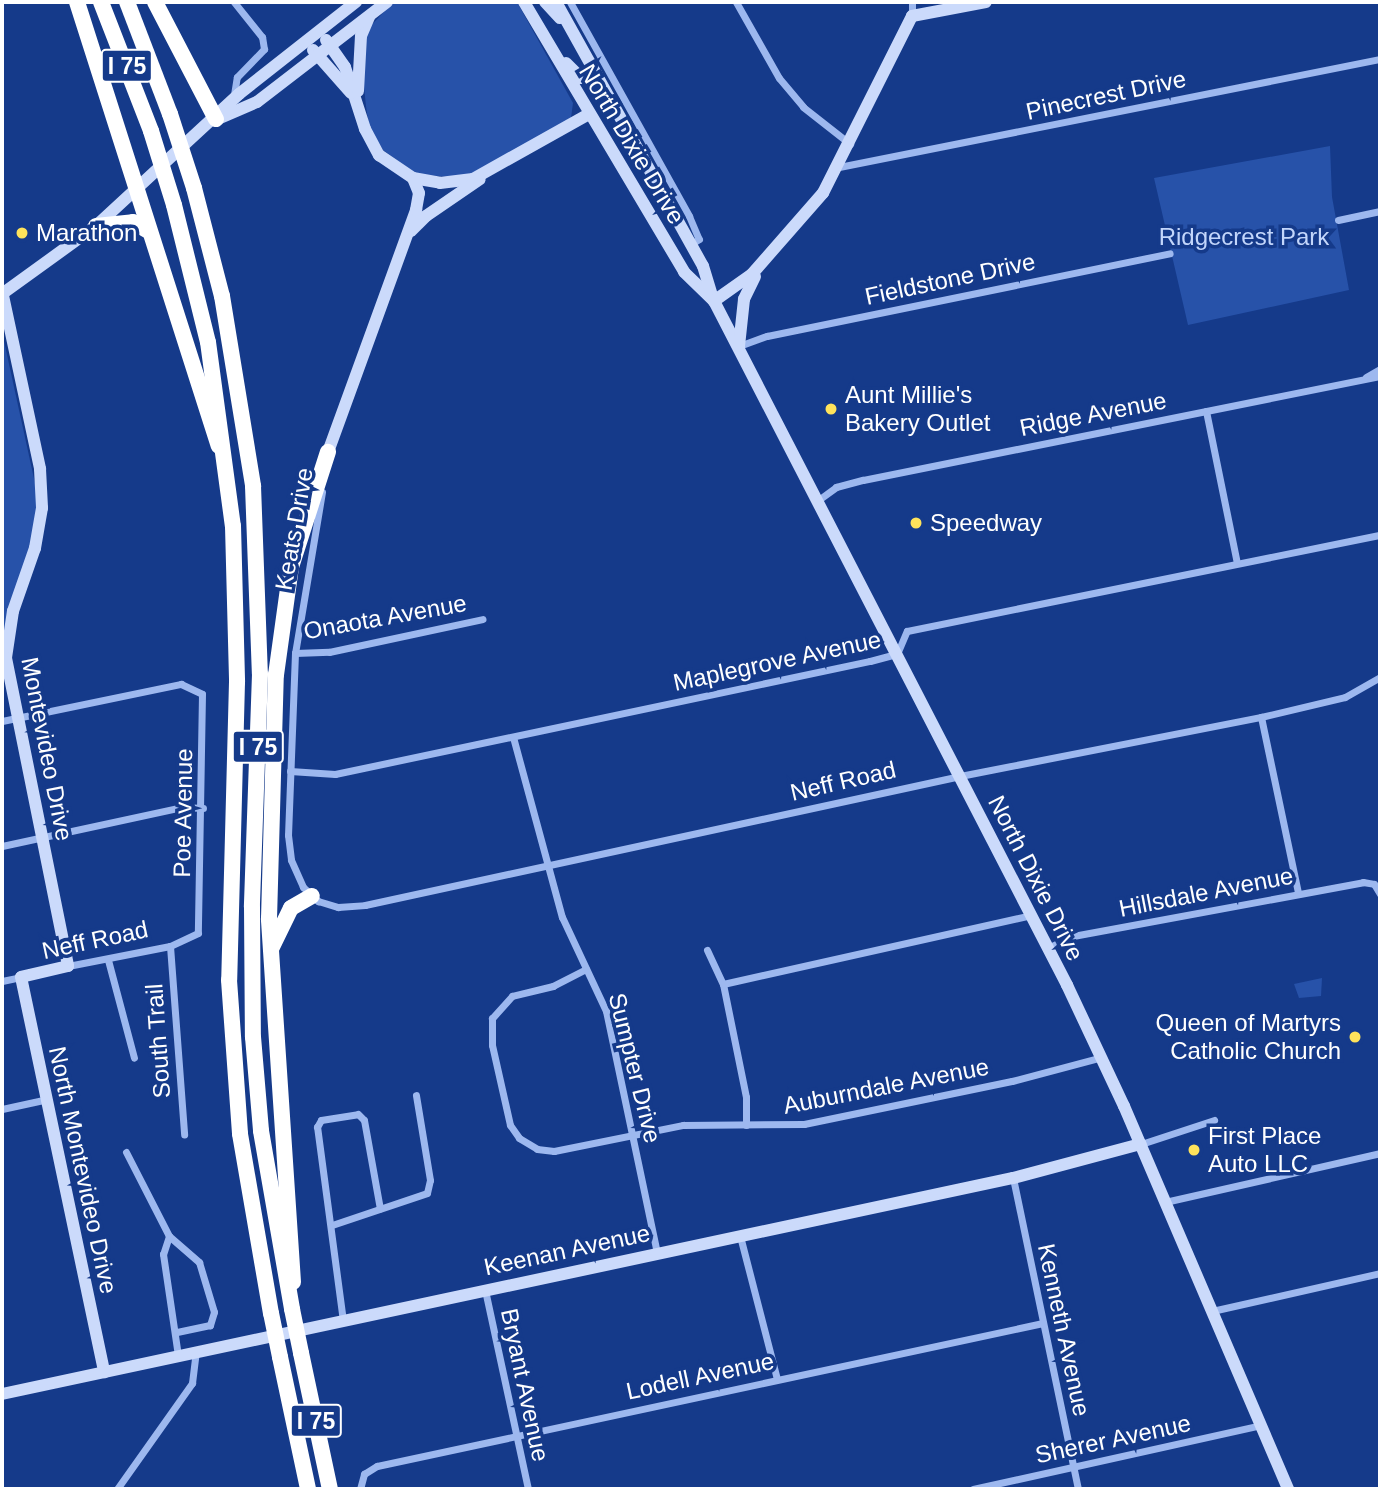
<!DOCTYPE html>
<html>
<head>
<meta charset="utf-8">
<style>
  body { margin:0 }
  #map { position:relative; width:1382px; height:1491px; overflow:hidden; background:#153a8a; font-family:Arial,sans-serif }
  div>[style] { position:absolute }
  .green>* { inset:0; background:#2752a9 }
  .street>* { height:7px; margin:-3.5px; padding:0 3.5px; transform-origin:3.5px; border-radius:3.5px; background:#9db8ef }
  .secondary>* { height:12px; margin:-6px; padding:0 6px; transform-origin:6px; border-radius:6px; background:#cbdafb }
  .highway>* { height:16px; margin:-8px; padding:0 8px; transform-origin:8px; border-radius:8px; background:#fff }
  .highway-bridge>* { height:16px; margin:-8px; padding:0 8px; transform-origin:8px; border-radius:8px; background:#fff }
  .dots>* { width:19px; height:19px; translate:-50% -50%; box-sizing:border-box; border:4px solid #153a8a; border-radius:50% }
  span { translate:-50% -50%; white-space:nowrap; text-align:center; line-height:1.15; -webkit-text-stroke:7px #153a8a; paint-order:stroke }
  .shield-label span { padding:2px 5px; background:#153a8a; border:2px solid; border-radius:5px; -webkit-text-stroke-width:0 }
  .shield-label { font-size:23px; color:#fff; font-weight:700 }
  .street-label { font-size:24px; color:#fff }
  .poi-label { font-size:24px; color:#fff }
  .left { translate:0 -50%; text-align:left }
  .right { translate:-100% -50%; text-align:right }
  .park-label { font-size:24px; color:#c3d6fb }
  .frame { position:absolute; inset:0; border:4px solid #fff; pointer-events:none }
</style>
</head>
<body>
<div id="map">
  <div class="green">
    <i style="clip-path:polygon(393px 2px,517px 2px,573px 103px,571px 118px,478px 171px,460px 177px,418px 175px,383px 150px,369px 127px,366px 106px,362px 67px,366px 31px)"></i>
    <i style="clip-path:polygon(1330px 146px,1332px 197px,1349px 290px,1188px 325px,1154px 178px)"></i>
    <i style="clip-path:polygon(2px 332px,38px 497px,35px 530px,2px 645px)"></i>
    <i style="clip-path:polygon(1322px 978px,1321px 996px,1299px 998px,1294px 984px)"></i>
  </div>
  <div class="street">
    <i style="left:570px;top:2px;width:245px;rotate:60.9deg"></i>
    <i style="left:689px;top:216px;width:25px;rotate:67deg"></i>
    <i style="left:699px;top:239px;width:9px;rotate:148deg"></i>
    <i style="left:736px;top:2px;width:87px;rotate:60.5deg"></i>
    <i style="left:779px;top:78px;width:38px;rotate:50deg"></i>
    <i style="left:803px;top:107px;width:60px;rotate:38.2deg"></i>
    <i style="left:912px;top:2px;width:14px;rotate:90deg"></i>
    <i style="left:233px;top:101px;width:24px;rotate:-81deg"></i>
    <i style="left:237px;top:77px;width:39px;rotate:-46deg"></i>
    <i style="left:264px;top:49px;width:12px;rotate:-99deg"></i>
    <i style="left:262px;top:37px;width:45px;rotate:-128.7deg"></i>
    <i style="left:839px;top:167px;width:552px;rotate:-11.29deg"></i>
    <i style="left:1338px;top:220px;width:43px;rotate:-12.1deg"></i>
    <i style="left:739px;top:346px;width:30px;rotate:-20deg"></i>
    <i style="left:767px;top:336px;width:411px;rotate:-11.6deg"></i>
    <i style="left:1366px;top:377px;width:16px;rotate:-30deg"></i>
    <i style="left:1206px;top:411px;width:155px;rotate:78.5deg"></i>
    <i style="left:322px;top:492px;width:163px;rotate:99.5deg"></i>
    <i style="left:295px;top:653px;width:182px;rotate:92.2deg"></i>
    <i style="left:288px;top:835px;width:25px;rotate:83deg"></i>
    <i style="left:291px;top:860px;width:30px;rotate:66deg"></i>
    <i style="left:303px;top:887px;width:21px;rotate:43deg"></i>
    <i style="left:318px;top:901px;width:21px;rotate:17deg"></i>
    <i style="left:338px;top:907px;width:27px;rotate:-4deg"></i>
    <i style="left:365px;top:905px;width:609px;rotate:-12.23deg"></i>
    <i style="left:960px;top:776px;width:307px;rotate:-11.1deg"></i>
    <i style="left:1261px;top:717px;width:86px;rotate:-13.4deg"></i>
    <i style="left:1345px;top:697px;width:40px;rotate:-29.7deg"></i>
    <i style="left:817px;top:501px;width:24px;rotate:-36deg"></i>
    <i style="left:836px;top:487px;width:28px;rotate:-15deg"></i>
    <i style="left:863px;top:480px;width:527px;rotate:-11.37deg"></i>
    <i style="left:295px;top:653px;width:34px;rotate:-2deg"></i>
    <i style="left:329px;top:652px;width:157px;rotate:-12.1deg"></i>
    <i style="left:1261px;top:717px;width:180px;rotate:78.1deg"></i>
    <i style="left:2px;top:721px;width:183px;rotate:-11.7deg"></i>
    <i style="left:181px;top:684px;width:23px;rotate:25deg"></i>
    <i style="left:202px;top:694px;width:239px;rotate:91deg"></i>
    <i style="left:198px;top:933px;width:31px;rotate:155deg"></i>
    <i style="left:170px;top:946px;width:104px;rotate:168.9deg"></i>
    <i style="left:513px;top:737px;width:187px;rotate:74.8deg"></i>
    <i style="left:562px;top:917px;width:104px;rotate:64.9deg"></i>
    <i style="left:606px;top:1011px;width:247px;rotate:78.1deg"></i>
    <i style="left:290px;top:771px;width:45px;rotate:3.8deg"></i>
    <i style="left:335px;top:774px;width:547px;rotate:-11.93deg"></i>
    <i style="left:870px;top:661px;width:28px;rotate:-15deg"></i>
    <i style="left:897px;top:654px;width:25px;rotate:-67deg"></i>
    <i style="left:907px;top:631px;width:483px;rotate:-11.5deg"></i>
    <i style="left:2px;top:846px;width:184px;rotate:-12.2deg"></i>
    <i style="left:182px;top:807px;width:21px;rotate:3deg"></i>
    <i style="left:170px;top:946px;width:189px;rotate:85.7deg"></i>
    <i style="left:1048px;top:948px;width:28px;rotate:-26deg"></i>
    <i style="left:1073px;top:936px;width:295px;rotate:-10.5deg"></i>
    <i style="left:1363px;top:882px;width:11px;rotate:10deg"></i>
    <i style="left:1374px;top:884px;width:12px;rotate:59deg"></i>
    <i style="left:707px;top:950px;width:38px;rotate:65deg"></i>
    <i style="left:723px;top:984px;width:115px;rotate:78.5deg"></i>
    <i style="left:746px;top:1097px;width:28px;rotate:90deg"></i>
    <i style="left:108px;top:960px;width:101px;rotate:75.1deg"></i>
    <i style="left:586px;top:969px;width:37px;rotate:153deg"></i>
    <i style="left:553px;top:986px;width:42px;rotate:166.3deg"></i>
    <i style="left:512px;top:996px;width:30px;rotate:132deg"></i>
    <i style="left:492px;top:1018px;width:27px;rotate:90deg"></i>
    <i style="left:492px;top:1045px;width:82px;rotate:77.3deg"></i>
    <i style="left:510px;top:1125px;width:16px;rotate:55deg"></i>
    <i style="left:519px;top:1138px;width:21px;rotate:31deg"></i>
    <i style="left:537px;top:1149px;width:17px;rotate:7deg"></i>
    <i style="left:554px;top:1151px;width:132px;rotate:-11.4deg"></i>
    <i style="left:683px;top:1125px;width:121px;rotate:-0.5deg"></i>
    <i style="left:804px;top:1124px;width:212px;rotate:-11.7deg"></i>
    <i style="left:1012px;top:1081px;width:93px;rotate:-14.9deg"></i>
    <i style="left:2px;top:981px;width:19px;rotate:-12deg"></i>
    <i style="left:723px;top:984px;width:316px;rotate:-12.6deg"></i>
    <i style="left:2px;top:1109px;width:47px;rotate:-12.3deg"></i>
    <i style="left:1141px;top:1144px;width:77px;rotate:-18.2deg"></i>
    <i style="left:126px;top:1152px;width:94px;rotate:62.9deg"></i>
    <i style="left:169px;top:1236px;width:19px;rotate:108deg"></i>
    <i style="left:163px;top:1254px;width:103px;rotate:81.6deg"></i>
    <i style="left:1013px;top:1178px;width:318px;rotate:78.2deg"></i>
    <i style="left:1165px;top:1202px;width:221px;rotate:-12.8deg"></i>
    <i style="left:332px;top:1225px;width:100px;rotate:-18.6deg"></i>
    <i style="left:427px;top:1193px;width:13px;rotate:-77deg"></i>
    <i style="left:430px;top:1180px;width:86px;rotate:-99.4deg"></i>
    <i style="left:169px;top:1236px;width:40px;rotate:41deg"></i>
    <i style="left:199px;top:1262px;width:52px;rotate:73.3deg"></i>
    <i style="left:214px;top:1312px;width:14px;rotate:107deg"></i>
    <i style="left:210px;top:1325px;width:35px;rotate:168deg"></i>
    <i style="left:740px;top:1236px;width:148px;rotate:75.5deg"></i>
    <i style="left:485px;top:1290px;width:204px;rotate:77.8deg"></i>
    <i style="left:1212px;top:1311px;width:172px;rotate:-12.7deg"></i>
    <i style="left:343px;top:1321px;width:196px;rotate:-97.6deg"></i>
    <i style="left:317px;top:1127px;width:8px;rotate:-60deg"></i>
    <i style="left:321px;top:1120px;width:37px;rotate:-9deg"></i>
    <i style="left:358px;top:1114px;width:8px;rotate:45deg"></i>
    <i style="left:364px;top:1120px;width:90px;rotate:79.8deg"></i>
    <i style="left:117px;top:1489px;width:130px;rotate:-54.7deg"></i>
    <i style="left:192px;top:1383px;width:31px;rotate:-83deg"></i>
    <i style="left:360px;top:1489px;width:16px;rotate:-75deg"></i>
    <i style="left:364px;top:1474px;width:15px;rotate:-32deg"></i>
    <i style="left:377px;top:1466px;width:681px;rotate:-12.12deg"></i>
    <i style="left:973px;top:1489px;width:295px;rotate:-12.5deg"></i>
  </div>
  <div class="secondary">
    <i style="left:524px;top:2px;width:314px;rotate:59.3deg"></i>
    <i style="left:684px;top:272px;width:39px;rotate:44deg"></i>
    <i style="left:545px;top:2px;width:22px;rotate:47deg"></i>
    <i style="left:556px;top:2px;width:302px;rotate:60.9deg"></i>
    <i style="left:703px;top:266px;width:37px;rotate:73deg"></i>
    <i style="left:714px;top:301px;width:770px;rotate:62.7deg"></i>
    <i style="left:1067px;top:985px;width:134px;rotate:64.8deg"></i>
    <i style="left:1124px;top:1106px;width:417px;rotate:66.8deg"></i>
    <i style="left:326px;top:40px;width:33px;rotate:55deg"></i>
    <i style="left:345px;top:67px;width:65px;rotate:72.1deg"></i>
    <i style="left:365px;top:129px;width:30px;rotate:62deg"></i>
    <i style="left:379px;top:155px;width:41px;rotate:34.1deg"></i>
    <i style="left:413px;top:178px;width:27px;rotate:10deg"></i>
    <i style="left:440px;top:183px;width:33px;rotate:-7deg"></i>
    <i style="left:473px;top:179px;width:133px;rotate:-29.3deg"></i>
    <i style="left:313px;top:50px;width:57px;rotate:48.5deg"></i>
    <i style="left:566px;top:63px;width:21px;rotate:45deg"></i>
    <i style="left:581px;top:78px;width:16px;rotate:-14deg"></i>
    <i style="left:358px;top:91px;width:55px;rotate:-86.9deg"></i>
    <i style="left:361px;top:36px;width:21px;rotate:-67deg"></i>
    <i style="left:220px;top:118px;width:40px;rotate:-23.4deg"></i>
    <i style="left:257px;top:102px;width:164px;rotate:-37.6deg"></i>
    <i style="left:411px;top:231px;width:21px;rotate:-45deg"></i>
    <i style="left:426px;top:216px;width:65px;rotate:-34.4deg"></i>
    <i style="left:2px;top:291px;width:182px;rotate:77.9deg"></i>
    <i style="left:40px;top:469px;width:39px;rotate:87deg"></i>
    <i style="left:42px;top:508px;width:41px;rotate:99.9deg"></i>
    <i style="left:35px;top:548px;width:67px;rotate:109.2deg"></i>
    <i style="left:13px;top:611px;width:48px;rotate:98.5deg"></i>
    <i style="left:6px;top:658px;width:314px;rotate:78.6deg"></i>
    <i style="left:68px;top:966px;width:48px;rotate:166.8deg"></i>
    <i style="left:21px;top:977px;width:404px;rotate:78.1deg"></i>
    <i style="left:2px;top:294px;width:116px;rotate:-35.9deg"></i>
    <i style="left:96px;top:226px;width:195px;rotate:-42.7deg"></i>
    <i style="left:239px;top:94px;width:149px;rotate:-38.2deg"></i>
    <i style="left:714px;top:301px;width:47px;rotate:-35.4deg"></i>
    <i style="left:752px;top:274px;width:108px;rotate:-48.8deg"></i>
    <i style="left:823px;top:193px;width:198px;rotate:-63.3deg"></i>
    <i style="left:912px;top:16px;width:75px;rotate:-10.7deg"></i>
    <i style="left:739px;top:346px;width:47px;rotate:-83.9deg"></i>
    <i style="left:744px;top:299px;width:25px;rotate:-64deg"></i>
    <i style="left:328px;top:452px;width:258px;rotate:-70deg"></i>
    <i style="left:416px;top:210px;width:17px;rotate:-80deg"></i>
    <i style="left:419px;top:193px;width:16px;rotate:-112deg"></i>
    <i style="left:2px;top:1394px;width:1034px;rotate:-12.06deg"></i>
    <i style="left:1013px;top:1178px;width:132px;rotate:-14.9deg"></i>
  </div>
  <div class="highway">
    <i style="left:77px;top:2px;width:466px;rotate:72.3deg"></i>
    <i style="left:101px;top:2px;width:138px;rotate:68.8deg"></i>
    <i style="left:127px;top:2px;width:120px;rotate:69deg"></i>
    <i style="left:155px;top:2px;width:132px;rotate:62.5deg"></i>
    <i style="left:194px;top:188px;width:112px;rotate:75.5deg"></i>
    <i style="left:222px;top:296px;width:193px;rotate:80.7deg"></i>
    <i style="left:253px;top:486px;width:188px;rotate:87.9deg"></i>
    <i style="left:260px;top:674px;width:233px;rotate:92deg"></i>
    <i style="left:252px;top:907px;width:130px;rotate:89.6deg"></i>
    <i style="left:253px;top:1037px;width:94px;rotate:85.1deg"></i>
    <i style="left:261px;top:1131px;width:181px;rotate:80.1deg"></i>
    <i style="left:174px;top:205px;width:141px;rotate:76.1deg"></i>
    <i style="left:208px;top:342px;width:186px;rotate:82.3deg"></i>
    <i style="left:233px;top:526px;width:156px;rotate:88.5deg"></i>
    <i style="left:237px;top:682px;width:298px;rotate:91.5deg"></i>
    <i style="left:229px;top:980px;width:154px;rotate:85.9deg"></i>
    <i style="left:240px;top:1134px;width:182px;rotate:80.2deg"></i>
    <i style="left:96px;top:226px;width:37px;rotate:-6deg"></i>
    <i style="left:133px;top:222px;width:16px;rotate:30deg"></i>
    <i style="left:272px;top:947px;width:43px;rotate:-64deg"></i>
    <i style="left:291px;top:908px;width:24px;rotate:-30deg"></i>
    <i style="left:293px;top:1282px;width:364px;rotate:-93.8deg"></i>
    <i style="left:269px;top:919px;width:244px;rotate:-88.4deg"></i>
    <i style="left:276px;top:675px;width:109px;rotate:-82.1deg"></i>
    <i style="left:291px;top:567px;width:121px;rotate:-72.2deg"></i>
    <i style="left:301px;top:1353px;width:139px;rotate:78deg"></i>
    <i style="left:280px;top:1357px;width:135px;rotate:78deg"></i>
  </div>
  <div class="highway-bridge">
    <i style="left:170px;top:114px;width:78px;rotate:72deg"></i>
    <i style="left:151px;top:131px;width:77px;rotate:72.7deg"></i>
    <i style="left:292px;top:1309px;width:45px;rotate:78.4deg"></i>
    <i style="left:271px;top:1313px;width:45px;rotate:78.4deg"></i>
  </div>
  <div class="dots">
    <i style="left:22px;top:233px;background:#ffe35b"></i>
    <i style="left:831px;top:409px;background:#ffe35b"></i>
    <i style="left:916px;top:523px;background:#ffe35b"></i>
    <i style="left:1355px;top:1037px;background:#ffe35b"></i>
    <i style="left:1194px;top:1150px;background:#ffe35b"></i>
  </div>
  <div class="shield-label">
    <span style="left:127px;top:66px">I 75</span>
    <span style="left:258px;top:747px">I 75</span>
    <span style="left:316px;top:1421px">I 75</span>
  </div>
  <div class="street-label">
    <span style="left:1106px;top:95px;rotate:-12deg">Pinecrest Drive</span>
    <span style="left:632px;top:144px;rotate:59deg">North Dixie Drive</span>
    <span style="left:950px;top:279px;rotate:-12deg">Fieldstone Drive</span>
    <span style="left:1093px;top:414px;rotate:-11deg">Ridge Avenue</span>
    <span style="left:294px;top:529px;rotate:-80deg">Keats Drive</span>
    <span style="left:385px;top:617px;rotate:-10deg">Onaota Avenue</span>
    <span style="left:777px;top:661px;rotate:-12deg">Maplegrove Avenue</span>
    <span style="left:47px;top:749px;rotate:79deg">Montevideo Drive</span>
    <span style="left:843px;top:781px;rotate:-13deg">Neff Road</span>
    <span style="left:183px;top:813px;rotate:-89deg">Poe Avenue</span>
    <span style="left:1036px;top:878px;rotate:63deg">North Dixie Drive</span>
    <span style="left:1206px;top:892px;rotate:-11deg">Hillsdale Avenue</span>
    <span style="left:95px;top:940px;rotate:-12deg">Neff Road</span>
    <span style="left:158px;top:1041px;rotate:-94deg">South Trail</span>
    <span style="left:635px;top:1068px;rotate:76deg">Sumpter Drive</span>
    <span style="left:886px;top:1086px;rotate:-11deg">Auburndale Avenue</span>
    <span style="left:83px;top:1170px;rotate:78deg">North Montevideo Drive</span>
    <span style="left:567px;top:1250px;rotate:-12deg">Keenan Avenue</span>
    <span style="left:1064px;top:1330px;rotate:78deg">Kenneth Avenue</span>
    <span style="left:700px;top:1376px;rotate:-12deg">Lodell Avenue</span>
    <span style="left:525px;top:1385px;rotate:78deg">Bryant Avenue</span>
    <span style="left:1113px;top:1439px;rotate:-12deg">Sherer Avenue</span>
  </div>
  <div class="poi-label">
    <span class="left" style="left:36px;top:233px">Marathon</span>
    <span class="left" style="left:845px;top:409px">Aunt Millie's<br>Bakery Outlet</span>
    <span class="left" style="left:930px;top:523px">Speedway</span>
    <span class="right" style="left:1341px;top:1037px">Queen of Martyrs<br>Catholic Church</span>
    <span class="left" style="left:1208px;top:1150px">First Place<br>Auto LLC</span>
  </div>
  <div class="park-label">
    <span style="left:1244px;top:237px">Ridgecrest Park</span>
  </div>
  <div class="frame"></div>
</div>
</body>
</html>
